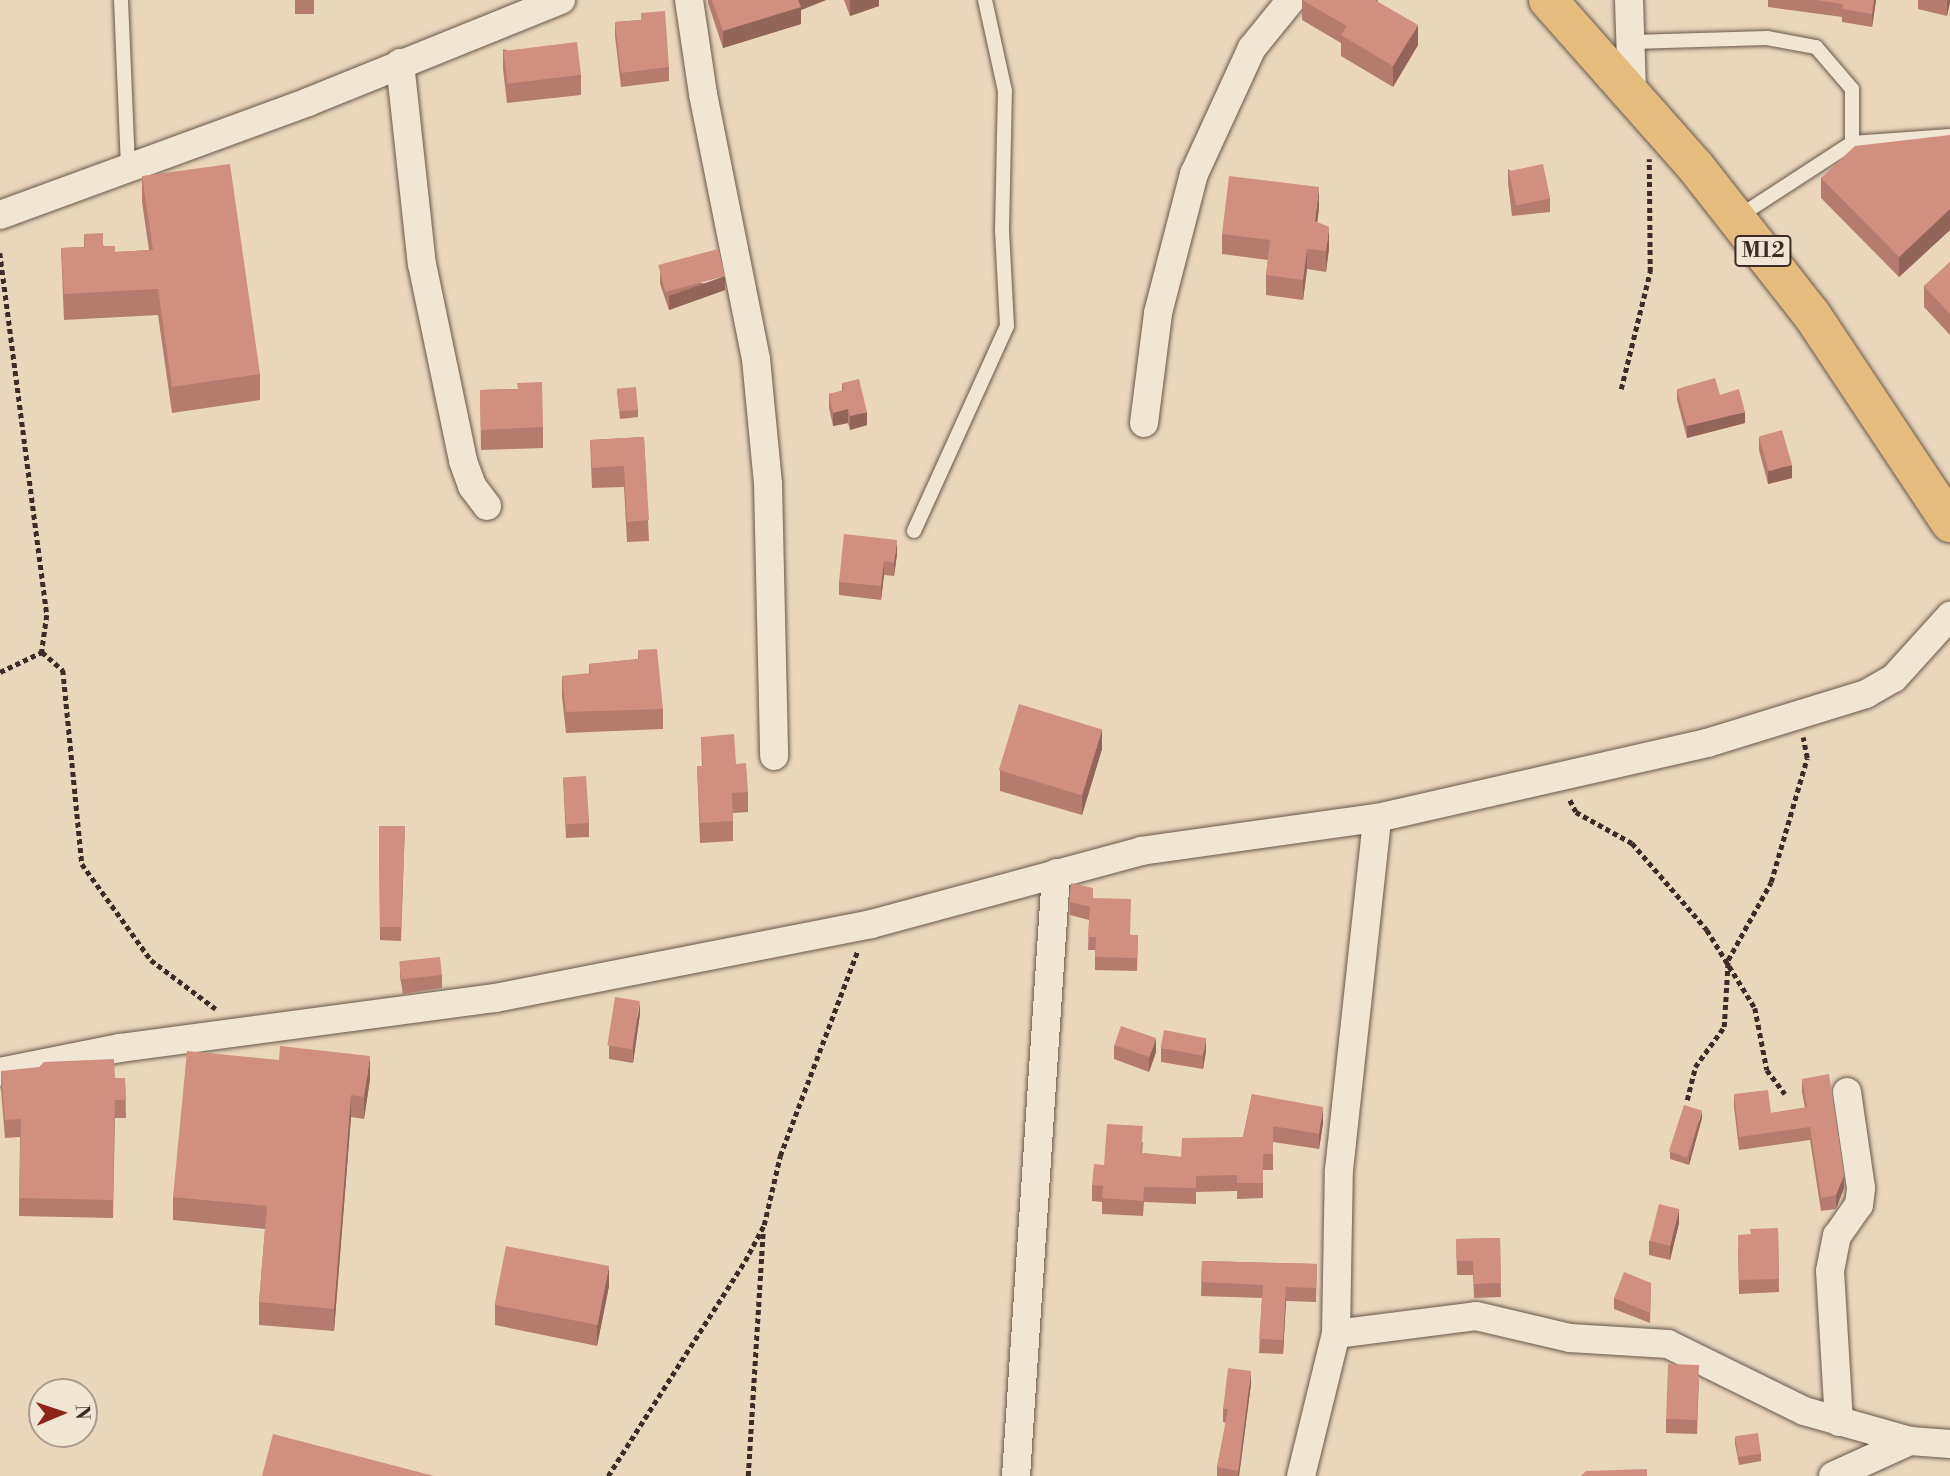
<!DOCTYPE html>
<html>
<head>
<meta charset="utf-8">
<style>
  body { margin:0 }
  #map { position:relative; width:1950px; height:1476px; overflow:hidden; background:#ead7bb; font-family:"Libre Bodoni",serif }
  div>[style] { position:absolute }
  .path>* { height:4.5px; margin-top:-2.25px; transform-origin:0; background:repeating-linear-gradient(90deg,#3b2c27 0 5px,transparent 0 8.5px) }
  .roads { filter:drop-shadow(0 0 2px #67574c) drop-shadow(0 0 2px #67574c) }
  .lane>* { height:14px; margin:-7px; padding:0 7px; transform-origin:7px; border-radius:7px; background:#f1e5d3 }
  .street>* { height:28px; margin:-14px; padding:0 14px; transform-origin:14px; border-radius:14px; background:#f1e5d3 }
  .highway>* { height:38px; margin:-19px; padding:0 19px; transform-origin:19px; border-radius:19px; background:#e5bc7e }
  .wall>* { inset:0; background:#b47b6e; transform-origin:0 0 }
  .shaded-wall>* { inset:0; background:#92645a }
  .building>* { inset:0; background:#d18f80; transform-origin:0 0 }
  span { translate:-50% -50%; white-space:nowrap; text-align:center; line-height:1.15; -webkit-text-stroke:5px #f1e5d3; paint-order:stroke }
  .shield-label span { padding:2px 5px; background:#f1e5d3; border:2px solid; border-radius:5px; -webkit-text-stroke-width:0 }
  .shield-label { font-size:21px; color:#3b2c27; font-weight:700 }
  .north { position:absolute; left:28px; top:1378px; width:70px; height:70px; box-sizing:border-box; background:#f1e5d3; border:2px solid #a89b8e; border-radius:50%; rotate:88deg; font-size:19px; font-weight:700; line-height:28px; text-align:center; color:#3b2c27 }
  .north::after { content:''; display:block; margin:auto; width:24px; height:32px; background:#8f2418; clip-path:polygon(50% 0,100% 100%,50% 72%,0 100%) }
</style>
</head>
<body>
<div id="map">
  <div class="path">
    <i style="left:0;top:253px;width:365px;rotate:82.6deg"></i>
    <i style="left:47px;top:615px;width:37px;rotate:98deg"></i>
    <i style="left:42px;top:652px;width:28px;rotate:41deg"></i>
    <i style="left:63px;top:670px;width:195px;rotate:84.4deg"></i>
    <i style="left:82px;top:864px;width:118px;rotate:54.3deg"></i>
    <i style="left:151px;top:960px;width:81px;rotate:37deg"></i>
    <i style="left:1621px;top:389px;width:121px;rotate:-76.1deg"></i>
    <i style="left:1650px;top:272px;width:113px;rotate:-90.5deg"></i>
    <i style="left:0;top:672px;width:47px;rotate:-25.5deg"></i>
    <i style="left:1570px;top:800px;width:13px;rotate:63deg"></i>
    <i style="left:1576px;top:812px;width:64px;rotate:29deg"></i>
    <i style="left:1632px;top:843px;width:115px;rotate:49.2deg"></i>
    <i style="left:1707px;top:930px;width:92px;rotate:58.4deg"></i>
    <i style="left:1755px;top:1008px;width:63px;rotate:79deg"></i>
    <i style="left:1767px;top:1070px;width:30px;rotate:53deg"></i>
    <i style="left:1687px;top:1100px;width:34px;rotate:-76deg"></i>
    <i style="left:1695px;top:1067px;width:49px;rotate:-54.1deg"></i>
    <i style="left:1724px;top:1027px;width:67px;rotate:-86.6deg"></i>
    <i style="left:1728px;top:960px;width:89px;rotate:-61.1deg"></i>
    <i style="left:1771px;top:882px;width:129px;rotate:-73.8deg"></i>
    <i style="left:1807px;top:758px;width:21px;rotate:-101deg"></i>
    <i style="left:608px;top:1476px;width:255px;rotate:-57.5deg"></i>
    <i style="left:745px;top:1261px;width:41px;rotate:-62.2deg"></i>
    <i style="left:764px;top:1225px;width:71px;rotate:-76.9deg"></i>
    <i style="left:780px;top:1156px;width:220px;rotate:-69.3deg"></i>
    <i style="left:748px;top:1476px;width:246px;rotate:-86.5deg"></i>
  </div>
  <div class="roads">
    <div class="lane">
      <i style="left:121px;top:0;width:170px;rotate:87.6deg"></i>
      <i style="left:1632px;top:42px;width:135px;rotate:-1.7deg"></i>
      <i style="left:1767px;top:38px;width:50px;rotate:10.4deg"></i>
      <i style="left:1816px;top:47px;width:55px;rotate:49.4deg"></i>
      <i style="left:1852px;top:89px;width:54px;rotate:90deg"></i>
      <i style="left:1738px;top:217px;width:136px;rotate:-33deg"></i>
      <i style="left:1852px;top:143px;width:98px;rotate:-4.1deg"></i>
      <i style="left:914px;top:531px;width:225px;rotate:-65.6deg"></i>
      <i style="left:1007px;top:326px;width:95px;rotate:-93deg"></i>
      <i style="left:1002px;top:231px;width:140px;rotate:-88.8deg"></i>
      <i style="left:1005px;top:91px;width:93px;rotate:-102.4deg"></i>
    </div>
    <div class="street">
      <i style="left:689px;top:0;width:95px;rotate:81.5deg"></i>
      <i style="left:703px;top:94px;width:270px;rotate:78.7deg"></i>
      <i style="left:756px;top:359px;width:126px;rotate:84.5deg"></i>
      <i style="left:768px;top:484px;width:272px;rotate:88.7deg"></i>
      <i style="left:1629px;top:0;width:92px;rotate:88.1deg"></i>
      <i style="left:400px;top:63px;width:202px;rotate:83.8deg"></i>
      <i style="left:422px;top:264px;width:201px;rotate:78.2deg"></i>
      <i style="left:463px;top:461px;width:27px;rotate:70deg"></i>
      <i style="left:472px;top:486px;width:25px;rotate:53deg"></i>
      <i style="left:0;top:215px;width:328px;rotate:-20.1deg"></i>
      <i style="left:308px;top:102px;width:273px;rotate:-22deg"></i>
      <i style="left:1144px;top:423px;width:111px;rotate:-82.7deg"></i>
      <i style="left:1158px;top:313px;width:144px;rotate:-75.5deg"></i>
      <i style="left:1194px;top:174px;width:139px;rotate:-65.3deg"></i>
      <i style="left:1252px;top:48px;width:62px;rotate:-50.9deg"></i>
      <i style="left:0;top:1072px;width:122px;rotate:-11.3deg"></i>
      <i style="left:120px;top:1048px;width:378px;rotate:-7.6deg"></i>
      <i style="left:495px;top:998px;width:383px;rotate:-11.1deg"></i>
      <i style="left:871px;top:924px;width:280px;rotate:-15.1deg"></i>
      <i style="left:1141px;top:851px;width:238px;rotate:-8deg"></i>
      <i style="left:1377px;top:818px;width:338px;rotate:-12.8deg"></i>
      <i style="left:1707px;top:743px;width:166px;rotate:-17.1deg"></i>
      <i style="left:1866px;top:694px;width:32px;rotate:-30deg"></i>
      <i style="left:1894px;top:678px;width:84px;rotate:-47.9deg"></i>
      <i style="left:1336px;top:1334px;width:141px;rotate:-7.3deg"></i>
      <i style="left:1476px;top:1316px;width:97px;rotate:13.2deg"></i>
      <i style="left:1570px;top:1338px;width:98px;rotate:3.5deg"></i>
      <i style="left:1668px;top:1344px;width:152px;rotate:26.2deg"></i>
      <i style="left:1804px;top:1411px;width:110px;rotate:15.8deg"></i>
      <i style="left:1910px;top:1441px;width:40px;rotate:4.3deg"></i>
      <i style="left:1839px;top:1422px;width:151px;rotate:-93.4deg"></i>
      <i style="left:1830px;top:1271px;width:36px;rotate:-79deg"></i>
      <i style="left:1837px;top:1236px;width:38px;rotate:-55deg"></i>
      <i style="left:1859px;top:1205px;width:17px;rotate:-83deg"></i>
      <i style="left:1861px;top:1188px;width:97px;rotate:-98.3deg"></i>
      <i style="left:1016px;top:1476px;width:604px;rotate:-86.2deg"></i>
      <i style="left:1301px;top:1476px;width:146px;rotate:-76.2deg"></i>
      <i style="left:1336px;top:1334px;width:164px;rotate:-89deg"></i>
      <i style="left:1339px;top:1170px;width:354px;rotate:-83.8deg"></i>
      <i style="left:1833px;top:1476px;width:85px;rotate:-24.4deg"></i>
    </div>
    <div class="highway">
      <i style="left:1548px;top:0;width:222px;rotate:48.5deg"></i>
      <i style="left:1695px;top:166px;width:189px;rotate:51.9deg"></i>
      <i style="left:1812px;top:315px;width:250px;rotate:56.4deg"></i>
    </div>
  </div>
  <div class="wall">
    <i style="left:295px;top:0;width:19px;height:14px"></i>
    <i style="clip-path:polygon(708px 0,826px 0,801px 10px,801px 24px,723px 48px,708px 3px)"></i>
    <i style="clip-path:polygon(844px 0,879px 0,879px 6px,850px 16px)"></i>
    <i style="clip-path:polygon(1302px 0,1378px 0,1378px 2px,1418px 45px,1393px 87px,1341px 56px,1341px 43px,1302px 20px)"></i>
    <i style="clip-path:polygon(1768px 0,1876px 0,1872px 27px,1842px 22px,1842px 17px,1768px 7px)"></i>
    <i style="clip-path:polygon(1918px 0,1950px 0,1947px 16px,1918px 9px)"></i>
    <i style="clip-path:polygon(641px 13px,669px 67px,669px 81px,621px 87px,615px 36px,615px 22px,641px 20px)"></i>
    <i style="clip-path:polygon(503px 49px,581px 75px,581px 95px,507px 103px,503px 69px)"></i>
    <i style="clip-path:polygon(1950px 135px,1950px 230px,1899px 277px,1821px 198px,1821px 178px)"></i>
    <i style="clip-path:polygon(1508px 169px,1550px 198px,1550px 212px,1512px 216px,1508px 183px)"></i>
    <i style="clip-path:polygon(142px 176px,260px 374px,260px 400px,172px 413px,158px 315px,64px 320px,61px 248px,84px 247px,84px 234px,115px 252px,149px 250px,142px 202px)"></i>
    <i style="clip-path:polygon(1319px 208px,1317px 222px,1329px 248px,1326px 272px,1307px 269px,1303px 300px,1266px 295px,1266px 275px,1268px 260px,1222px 254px,1222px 234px)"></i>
    <i style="clip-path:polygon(1950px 262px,1950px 335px,1924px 307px,1924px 286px)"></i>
    <i style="clip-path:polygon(660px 270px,725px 290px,669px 310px,660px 284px)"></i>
    <i style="clip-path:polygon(842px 383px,867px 425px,850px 430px,848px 423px,833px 426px,829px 408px,829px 394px,842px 391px)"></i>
    <i style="clip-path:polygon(517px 389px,543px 427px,543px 448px,481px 450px,480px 390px)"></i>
    <i style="clip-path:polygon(1677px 389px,1720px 395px,1745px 423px,1687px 438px,1677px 400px)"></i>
    <i style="clip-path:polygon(617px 390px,638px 410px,638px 417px,620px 419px)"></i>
    <i style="clip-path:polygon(644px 437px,649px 541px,627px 542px,624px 487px,592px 488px,590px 440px)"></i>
    <i style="clip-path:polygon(1759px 437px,1792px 478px,1768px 484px,1759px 450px)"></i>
    <i style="clip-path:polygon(897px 554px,894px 576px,884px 575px,881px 600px,839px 595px,839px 582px)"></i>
    <i style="clip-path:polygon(638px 650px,663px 709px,663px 729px,566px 733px,562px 697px,562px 676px,589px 674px,589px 664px,638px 659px)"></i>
    <i style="clip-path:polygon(701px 737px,736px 764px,748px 792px,748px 812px,733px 813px,733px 841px,700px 843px,697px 766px,702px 766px)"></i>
    <i style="clip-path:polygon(1102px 749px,1082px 815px,1000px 791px,1000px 770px)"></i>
    <i style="clip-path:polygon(563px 777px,589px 823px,589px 837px,566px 838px)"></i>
    <i style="clip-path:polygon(379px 826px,405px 826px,401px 941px,380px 940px)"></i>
    <i style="clip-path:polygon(1093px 898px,1131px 935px,1138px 935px,1137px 971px,1095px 970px,1095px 950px,1088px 950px,1089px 920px,1070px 915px,1070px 902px)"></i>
    <i style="clip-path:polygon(400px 964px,442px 975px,442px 988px,403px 994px,400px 977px)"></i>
    <i style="clip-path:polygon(640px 1014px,633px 1063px,609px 1059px,609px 1046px)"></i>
    <i style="clip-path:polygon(1114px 1045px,1156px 1052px,1149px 1072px,1114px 1059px)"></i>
    <i style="clip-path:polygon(1161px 1048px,1206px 1051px,1203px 1069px,1161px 1062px)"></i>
    <i style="clip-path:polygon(279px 1060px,370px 1079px,364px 1119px,351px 1117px,334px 1331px,259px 1325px,259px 1302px,265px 1229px,173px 1220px,173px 1197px)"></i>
    <i style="clip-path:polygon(1px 1071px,115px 1078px,125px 1078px,126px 1118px,115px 1118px,113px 1218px,19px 1216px,20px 1137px,5px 1138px,1px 1089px)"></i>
    <i style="clip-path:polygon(1802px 1079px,1844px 1188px,1836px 1209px,1821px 1211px,1810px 1140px,1739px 1150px,1734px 1107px,1734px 1094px,1771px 1113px,1805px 1108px,1802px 1092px)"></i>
    <i style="clip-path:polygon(1252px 1094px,1323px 1123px,1319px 1149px,1273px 1142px,1273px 1170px,1263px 1170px,1263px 1198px,1237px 1199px,1237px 1191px,1196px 1192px,1196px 1204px,1144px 1202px,1143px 1216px,1102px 1214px,1102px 1202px,1092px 1201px,1092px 1185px,1104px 1165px,1143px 1142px,1142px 1153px,1181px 1157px,1243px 1137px)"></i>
    <i style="clip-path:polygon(1702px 1118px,1689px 1165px,1670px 1159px,1670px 1152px)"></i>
    <i style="clip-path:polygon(1679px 1223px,1670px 1260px,1649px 1255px,1649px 1241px)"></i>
    <i style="clip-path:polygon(1778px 1228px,1779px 1292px,1739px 1294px,1738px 1248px,1751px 1234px)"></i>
    <i style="clip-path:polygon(1500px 1238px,1501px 1297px,1474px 1298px,1473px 1275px,1457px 1275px,1456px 1239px)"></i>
    <i style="clip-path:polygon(1202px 1261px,1317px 1264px,1316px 1302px,1286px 1301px,1283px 1354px,1259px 1353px,1262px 1298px,1201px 1296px)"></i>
    <i style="clip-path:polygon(1651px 1283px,1650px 1323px,1614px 1309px,1614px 1298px)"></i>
    <i style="clip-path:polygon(609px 1286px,597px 1346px,495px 1325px,495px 1305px)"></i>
    <i style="clip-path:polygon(1699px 1379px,1697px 1434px,1666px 1433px,1666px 1419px)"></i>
    <i style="clip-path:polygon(1251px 1384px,1239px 1476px,1217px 1476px,1217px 1467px,1226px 1423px,1223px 1422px,1223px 1409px)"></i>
    <i style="clip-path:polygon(1735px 1437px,1761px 1454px,1761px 1461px,1739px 1465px,1735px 1444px)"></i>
  </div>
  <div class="shaded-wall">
    <i style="clip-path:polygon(796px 0,826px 0,801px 10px,801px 24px,723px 48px,723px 31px)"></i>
    <i style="clip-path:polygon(850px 0,879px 0,879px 6px,850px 16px)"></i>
    <i style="clip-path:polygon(1874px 0,1876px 0,1872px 27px,1872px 14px)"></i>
    <i style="clip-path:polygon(1947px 0,1950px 0,1950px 3px,1947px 16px)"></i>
    <i style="clip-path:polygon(1418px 25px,1418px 45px,1393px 87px,1393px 66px)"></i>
    <i style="clip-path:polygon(1319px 187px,1319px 208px,1315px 241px,1315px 221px)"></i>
    <i style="clip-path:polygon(1950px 209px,1950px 230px,1899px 277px,1899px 257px)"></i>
    <i style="clip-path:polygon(1329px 227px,1329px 248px,1326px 272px,1326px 251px)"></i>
    <i style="clip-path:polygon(1307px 249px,1307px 269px,1303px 300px,1303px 280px)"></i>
    <i style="clip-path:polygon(725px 276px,725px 290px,669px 310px,669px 296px)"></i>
    <i style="clip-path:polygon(848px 409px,848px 423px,833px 426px,833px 413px)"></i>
    <i style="clip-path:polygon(867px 412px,867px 425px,850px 430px,850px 416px)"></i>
    <i style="clip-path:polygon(1745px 412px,1745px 423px,1687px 438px,1687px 426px)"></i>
    <i style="clip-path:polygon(1792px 465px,1792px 478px,1768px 484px,1768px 470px)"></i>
    <i style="clip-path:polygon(897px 540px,897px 554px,894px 576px,894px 563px)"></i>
    <i style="clip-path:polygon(884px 561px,884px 575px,881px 600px,881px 586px)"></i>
    <i style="clip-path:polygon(1102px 729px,1102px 749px,1082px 815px,1082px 795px)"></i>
    <i style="clip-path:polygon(640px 1001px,640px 1014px,633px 1063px,633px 1049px)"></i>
    <i style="clip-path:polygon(1156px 1038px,1156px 1052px,1149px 1072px,1149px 1058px)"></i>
    <i style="clip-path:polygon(1206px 1038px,1206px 1051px,1203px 1069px,1203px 1056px)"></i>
    <i style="clip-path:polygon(370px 1056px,370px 1079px,364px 1119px,364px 1097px)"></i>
    <i style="clip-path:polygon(351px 1095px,351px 1117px,334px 1331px,334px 1309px)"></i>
    <i style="clip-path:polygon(1323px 1107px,1323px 1123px,1319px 1149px,1319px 1134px)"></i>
    <i style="clip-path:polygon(1702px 1111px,1702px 1118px,1689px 1165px,1689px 1158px)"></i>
    <i style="clip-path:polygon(1844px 1175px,1844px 1188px,1836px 1209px,1836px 1195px)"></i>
    <i style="clip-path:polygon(1679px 1209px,1679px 1223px,1670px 1260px,1670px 1246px)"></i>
    <i style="clip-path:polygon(609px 1266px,609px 1286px,597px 1346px,597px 1325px)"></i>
    <i style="clip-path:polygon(1286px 1287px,1286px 1301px,1283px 1354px,1283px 1340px)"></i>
    <i style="clip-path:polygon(1251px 1371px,1251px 1384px,1239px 1476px,1238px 1476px)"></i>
  </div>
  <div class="building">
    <i style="clip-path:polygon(712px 0,798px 0,801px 7px,723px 31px)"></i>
    <i style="clip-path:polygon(1302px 0,1375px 0,1418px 25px,1393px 66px,1341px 35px,1347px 26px)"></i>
    <i style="clip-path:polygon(1816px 0,1874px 0,1872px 14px,1842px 9px,1843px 4px)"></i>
    <i style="clip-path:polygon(665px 11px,669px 67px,621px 73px,615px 22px,641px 20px,641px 13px)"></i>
    <i style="left:577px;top:42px;width:33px;height:74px;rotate:83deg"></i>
    <i style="clip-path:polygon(1950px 135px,1950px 209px,1899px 257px,1821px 178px,1855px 146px)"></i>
    <i style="clip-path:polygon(230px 164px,260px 374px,172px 387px,158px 289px,64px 294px,61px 248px,85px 247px,84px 234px,103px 233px,103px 246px,115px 246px,115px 252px,153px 250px,142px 176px)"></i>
    <i style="left:1543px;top:164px;width:35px;height:35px;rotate:78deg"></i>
    <i style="clip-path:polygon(1229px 176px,1319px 187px,1315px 221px,1329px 227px,1326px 251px,1307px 249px,1303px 280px,1266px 275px,1270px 240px,1222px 234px)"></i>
    <i style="left:718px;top:249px;width:28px;height:62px;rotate:75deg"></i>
    <i style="clip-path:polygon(1950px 262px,1950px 314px,1924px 286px)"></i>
    <i style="clip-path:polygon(1715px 378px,1720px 395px,1739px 389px,1745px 412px,1687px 426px,1677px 389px)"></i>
    <i style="clip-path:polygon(859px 379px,867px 412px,850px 416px,848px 409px,833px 413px,829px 394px,844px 390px,842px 383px)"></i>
    <i style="clip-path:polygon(542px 382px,543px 427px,481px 430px,480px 390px,518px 389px,517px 383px)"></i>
    <i style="left:636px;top:387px;width:23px;height:19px;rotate:85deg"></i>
    <i style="left:1782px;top:430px;width:36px;height:24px;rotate:74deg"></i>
    <i style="clip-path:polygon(644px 437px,649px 520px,627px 522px,624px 466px,592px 468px,590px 440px)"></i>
    <i style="clip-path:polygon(844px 534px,897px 540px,894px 563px,884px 561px,881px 586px,839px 582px)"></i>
    <i style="clip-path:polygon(657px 649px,663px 709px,566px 712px,562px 676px,590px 673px,589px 664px,639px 659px,638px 650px)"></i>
    <i style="left:1019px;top:704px;width:87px;height:69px;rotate:17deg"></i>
    <i style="clip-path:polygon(734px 734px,736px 764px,746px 763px,748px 792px,732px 793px,733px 821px,700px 823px,697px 766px,703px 766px,701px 737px)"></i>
    <i style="left:586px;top:776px;width:47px;height:23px;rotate:86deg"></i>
    <i style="clip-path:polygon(379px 826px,405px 826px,401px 927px,380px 927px)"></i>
    <i style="clip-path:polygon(1071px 883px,1093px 888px,1093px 898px,1131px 899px,1130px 935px,1138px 935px,1137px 958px,1095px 957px,1096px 937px,1088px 937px,1090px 907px,1070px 902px)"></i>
    <i style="left:440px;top:957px;width:18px;height:41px;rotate:84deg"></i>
    <i style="left:615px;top:997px;width:25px;height:49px;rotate:9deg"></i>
    <i style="left:1121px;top:1026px;width:37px;height:20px;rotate:19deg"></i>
    <i style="left:1164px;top:1030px;width:43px;height:18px;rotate:11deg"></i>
    <i style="clip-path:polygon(280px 1046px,370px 1056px,364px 1097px,351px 1095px,334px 1309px,259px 1302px,267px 1206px,173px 1197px,187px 1051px,279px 1060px)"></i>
    <i style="clip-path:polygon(114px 1059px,115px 1078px,125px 1078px,126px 1100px,115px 1100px,113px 1200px,19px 1198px,21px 1119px,5px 1120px,1px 1071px,39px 1067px,44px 1062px)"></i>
    <i style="clip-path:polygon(1829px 1074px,1844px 1175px,1836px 1195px,1821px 1198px,1810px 1127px,1739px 1137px,1734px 1094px,1768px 1090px,1771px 1113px,1807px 1107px,1802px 1079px)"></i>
    <i style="clip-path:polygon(1252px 1094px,1323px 1107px,1319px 1134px,1273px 1126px,1273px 1154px,1263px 1154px,1263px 1183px,1237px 1183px,1237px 1175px,1196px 1176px,1196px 1188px,1144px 1187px,1143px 1201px,1102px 1198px,1103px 1186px,1092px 1185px,1094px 1164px,1104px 1165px,1107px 1124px,1143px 1126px,1141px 1153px,1181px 1157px,1182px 1138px,1243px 1137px)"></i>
    <i style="left:1684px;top:1105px;width:19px;height:49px;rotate:18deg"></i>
    <i style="left:1659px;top:1204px;width:21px;height:38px;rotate:14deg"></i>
    <i style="clip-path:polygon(1778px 1228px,1779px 1279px,1739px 1280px,1738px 1235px,1751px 1234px,1750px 1229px)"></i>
    <i style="clip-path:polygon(1500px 1238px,1501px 1283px,1474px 1284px,1473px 1261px,1457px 1261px,1456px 1239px)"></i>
    <i style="left:506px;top:1246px;width:105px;height:60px;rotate:11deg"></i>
    <i style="clip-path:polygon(1202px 1261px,1317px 1264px,1316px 1288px,1286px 1287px,1283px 1340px,1259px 1339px,1263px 1285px,1201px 1282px)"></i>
    <i style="clip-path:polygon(1624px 1272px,1651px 1283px,1650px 1313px,1614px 1298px)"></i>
    <i style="left:1668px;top:1364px;width:31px;height:55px;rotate:2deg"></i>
    <i style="clip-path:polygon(1228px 1368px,1251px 1371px,1238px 1471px,1217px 1467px,1228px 1409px,1223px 1409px)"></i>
    <i style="left:1758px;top:1433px;width:21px;height:23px;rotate:82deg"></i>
    <i style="clip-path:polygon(273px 1434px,434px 1476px,262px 1476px)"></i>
    <i style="clip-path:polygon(1647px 1469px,1647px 1476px,1581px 1476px,1586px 1471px)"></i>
  </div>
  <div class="shield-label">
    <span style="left:1763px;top:251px">M12</span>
  </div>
  <div class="north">N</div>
</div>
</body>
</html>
